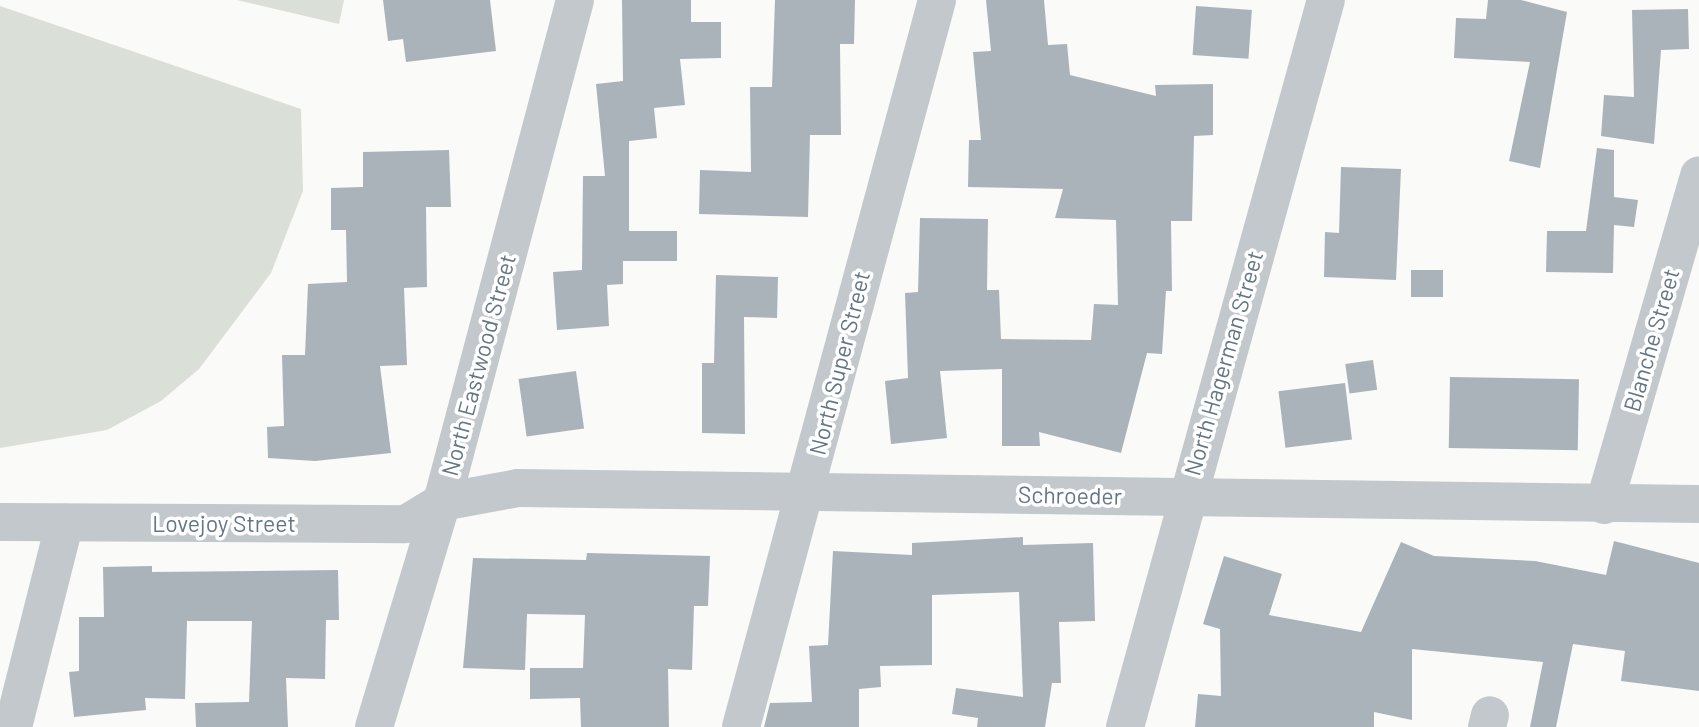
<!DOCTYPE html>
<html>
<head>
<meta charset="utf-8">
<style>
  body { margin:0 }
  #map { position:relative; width:1699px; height:727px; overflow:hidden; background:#fafaf8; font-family:Barlow,sans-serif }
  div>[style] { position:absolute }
  .green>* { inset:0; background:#dadfd7 }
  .building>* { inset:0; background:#aab3b9; transform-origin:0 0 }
  .minor>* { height:38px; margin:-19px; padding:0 19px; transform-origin:19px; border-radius:19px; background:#c3c8cc }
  span { translate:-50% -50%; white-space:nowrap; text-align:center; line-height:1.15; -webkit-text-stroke:7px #fff; paint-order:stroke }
  .street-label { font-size:23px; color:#657683 }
</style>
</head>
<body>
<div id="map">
  <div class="green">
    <i style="clip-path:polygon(237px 0,344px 0,339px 24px)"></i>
    <i style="clip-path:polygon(0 6px,301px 109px,303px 191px,271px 273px,199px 369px,161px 401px,107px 430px,0 448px)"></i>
  </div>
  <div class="building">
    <i style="clip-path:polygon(383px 0,490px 0,496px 51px,406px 62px,403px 39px,388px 41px)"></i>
    <i style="clip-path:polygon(622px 0,691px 0,691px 22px,721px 22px,721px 58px,680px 59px,685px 105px,654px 108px,657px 138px,629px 141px,629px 231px,677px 231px,677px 261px,623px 261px,623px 284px,607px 285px,609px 326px,557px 330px,553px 272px,582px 270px,583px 176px,605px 176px,596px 84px,623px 81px)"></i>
    <i style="clip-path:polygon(775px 0,855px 0,854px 44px,840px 44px,841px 135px,810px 135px,808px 217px,699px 214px,700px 170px,751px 172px,750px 87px,772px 87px)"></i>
    <i style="clip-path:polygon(986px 0,1044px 0,1048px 45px,1067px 44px,1070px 75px,1156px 96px,1155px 85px,1213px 84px,1213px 135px,1194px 136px,1192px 221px,1171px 221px,1172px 291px,1166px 291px,1162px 354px,1147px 353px,1121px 453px,1039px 432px,1040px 446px,1002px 446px,1002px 369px,940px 371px,947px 438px,891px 444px,885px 381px,908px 378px,905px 293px,918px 292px,920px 218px,988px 219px,987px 290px,999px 290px,1001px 339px,1091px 340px,1094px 304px,1118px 305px,1116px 220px,1055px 218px,1063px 189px,968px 187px,969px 140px,981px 140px,973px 52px,991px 51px)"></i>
    <i style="clip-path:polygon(1488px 0,1521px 0,1567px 12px,1540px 168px,1509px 161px,1530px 62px,1454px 58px,1456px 18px,1486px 19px)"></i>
    <i style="left:1196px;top:6px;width:56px;height:49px;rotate:4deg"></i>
    <i style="clip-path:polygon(1688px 9px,1689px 49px,1661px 50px,1654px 144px,1601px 136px,1604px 95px,1634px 97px,1632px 10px)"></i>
    <i style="clip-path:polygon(1597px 148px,1614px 150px,1614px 197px,1638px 200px,1634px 227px,1614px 225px,1613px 273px,1546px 272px,1547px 231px,1586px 231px)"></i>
    <i style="clip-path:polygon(449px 150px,451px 207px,426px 207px,427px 287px,404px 288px,407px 365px,380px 366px,391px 453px,315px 461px,268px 458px,267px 427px,284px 426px,282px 355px,305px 355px,308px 284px,347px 282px,346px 230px,331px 230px,331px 188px,363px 187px,363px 152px)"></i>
    <i style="clip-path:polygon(1341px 167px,1401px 169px,1396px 280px,1324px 277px,1325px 232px,1339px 233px)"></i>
    <i style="left:1443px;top:270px;width:27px;height:32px;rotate:90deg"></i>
    <i style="clip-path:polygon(716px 275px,778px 277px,777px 318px,744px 317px,745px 434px,702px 433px,702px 363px,714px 363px)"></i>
    <i style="left:1373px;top:360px;width:30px;height:28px;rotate:82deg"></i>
    <i style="left:576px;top:371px;width:58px;height:58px;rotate:82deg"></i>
    <i style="left:1450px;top:377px;width:129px;height:71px;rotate:1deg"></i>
    <i style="left:1345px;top:383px;width:57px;height:67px;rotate:83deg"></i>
    <i style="clip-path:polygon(1023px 537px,1023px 545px,1093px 543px,1095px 621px,1059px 622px,1061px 683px,1052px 683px,1045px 727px,977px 727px,978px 718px,952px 714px,956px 688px,1023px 697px,1019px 592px,932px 595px,932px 665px,880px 666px,881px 687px,859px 689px,859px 727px,764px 727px,770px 703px,812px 702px,809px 646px,828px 645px,833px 551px,912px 555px,912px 543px)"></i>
    <i style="clip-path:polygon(1614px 541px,1699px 563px,1699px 691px,1621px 681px,1625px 651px,1573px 644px,1556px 727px,1530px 727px,1543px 662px,1412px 649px,1412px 720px,1374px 712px,1374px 727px,1195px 727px,1198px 694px,1221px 696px,1220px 629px,1203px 624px,1224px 556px,1282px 574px,1269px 615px,1361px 632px,1401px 542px,1434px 556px,1535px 561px,1606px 575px)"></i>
    <i style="clip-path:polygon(587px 553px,710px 556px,708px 606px,694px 606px,692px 670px,668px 669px,669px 727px,581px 727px,580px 698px,530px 699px,530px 668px,583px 668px,585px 615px,527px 614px,525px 670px,463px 668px,473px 558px,586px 560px)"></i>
    <i style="clip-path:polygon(152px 566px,152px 572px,338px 570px,339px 620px,326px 620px,325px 679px,286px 678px,288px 727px,196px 727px,195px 703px,249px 702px,252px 621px,187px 621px,185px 699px,145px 698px,146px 710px,74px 717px,69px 672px,79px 671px,79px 617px,104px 617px,103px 567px)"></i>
  </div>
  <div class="minor">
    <i style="left:1604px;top:505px;width:343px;rotate:-73.9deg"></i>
    <i style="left:0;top:522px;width:406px;rotate:0.3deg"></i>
    <i style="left:406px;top:524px;width:42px;rotate:-31.4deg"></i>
    <i style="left:442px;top:502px;width:77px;rotate:-10.4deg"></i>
    <i style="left:518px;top:488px;width:1181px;rotate:0.78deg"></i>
    <i style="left:13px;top:727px;width:211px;rotate:-75.8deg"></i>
    <i style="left:374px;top:727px;width:235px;rotate:-73.2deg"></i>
    <i style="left:442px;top:502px;width:519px;rotate:-75.16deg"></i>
    <i style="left:741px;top:727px;width:753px;rotate:-74.91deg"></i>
    <i style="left:1125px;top:727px;width:754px;rotate:-74.55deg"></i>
    <i style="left:1487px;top:727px;width:12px;rotate:-76deg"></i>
  </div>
  <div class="street-label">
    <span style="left:1651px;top:340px;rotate:-74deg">Blanche Street</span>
    <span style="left:839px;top:363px;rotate:-76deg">North Super Street</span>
    <span style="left:1223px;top:363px;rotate:-74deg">North Hagerman Street</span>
    <span style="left:478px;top:365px;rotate:-75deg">North Eastwood Street</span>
    <span style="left:1070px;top:495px;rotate:1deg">Schroeder</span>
    <span style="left:224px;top:523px">Lovejoy Street</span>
  </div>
</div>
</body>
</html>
